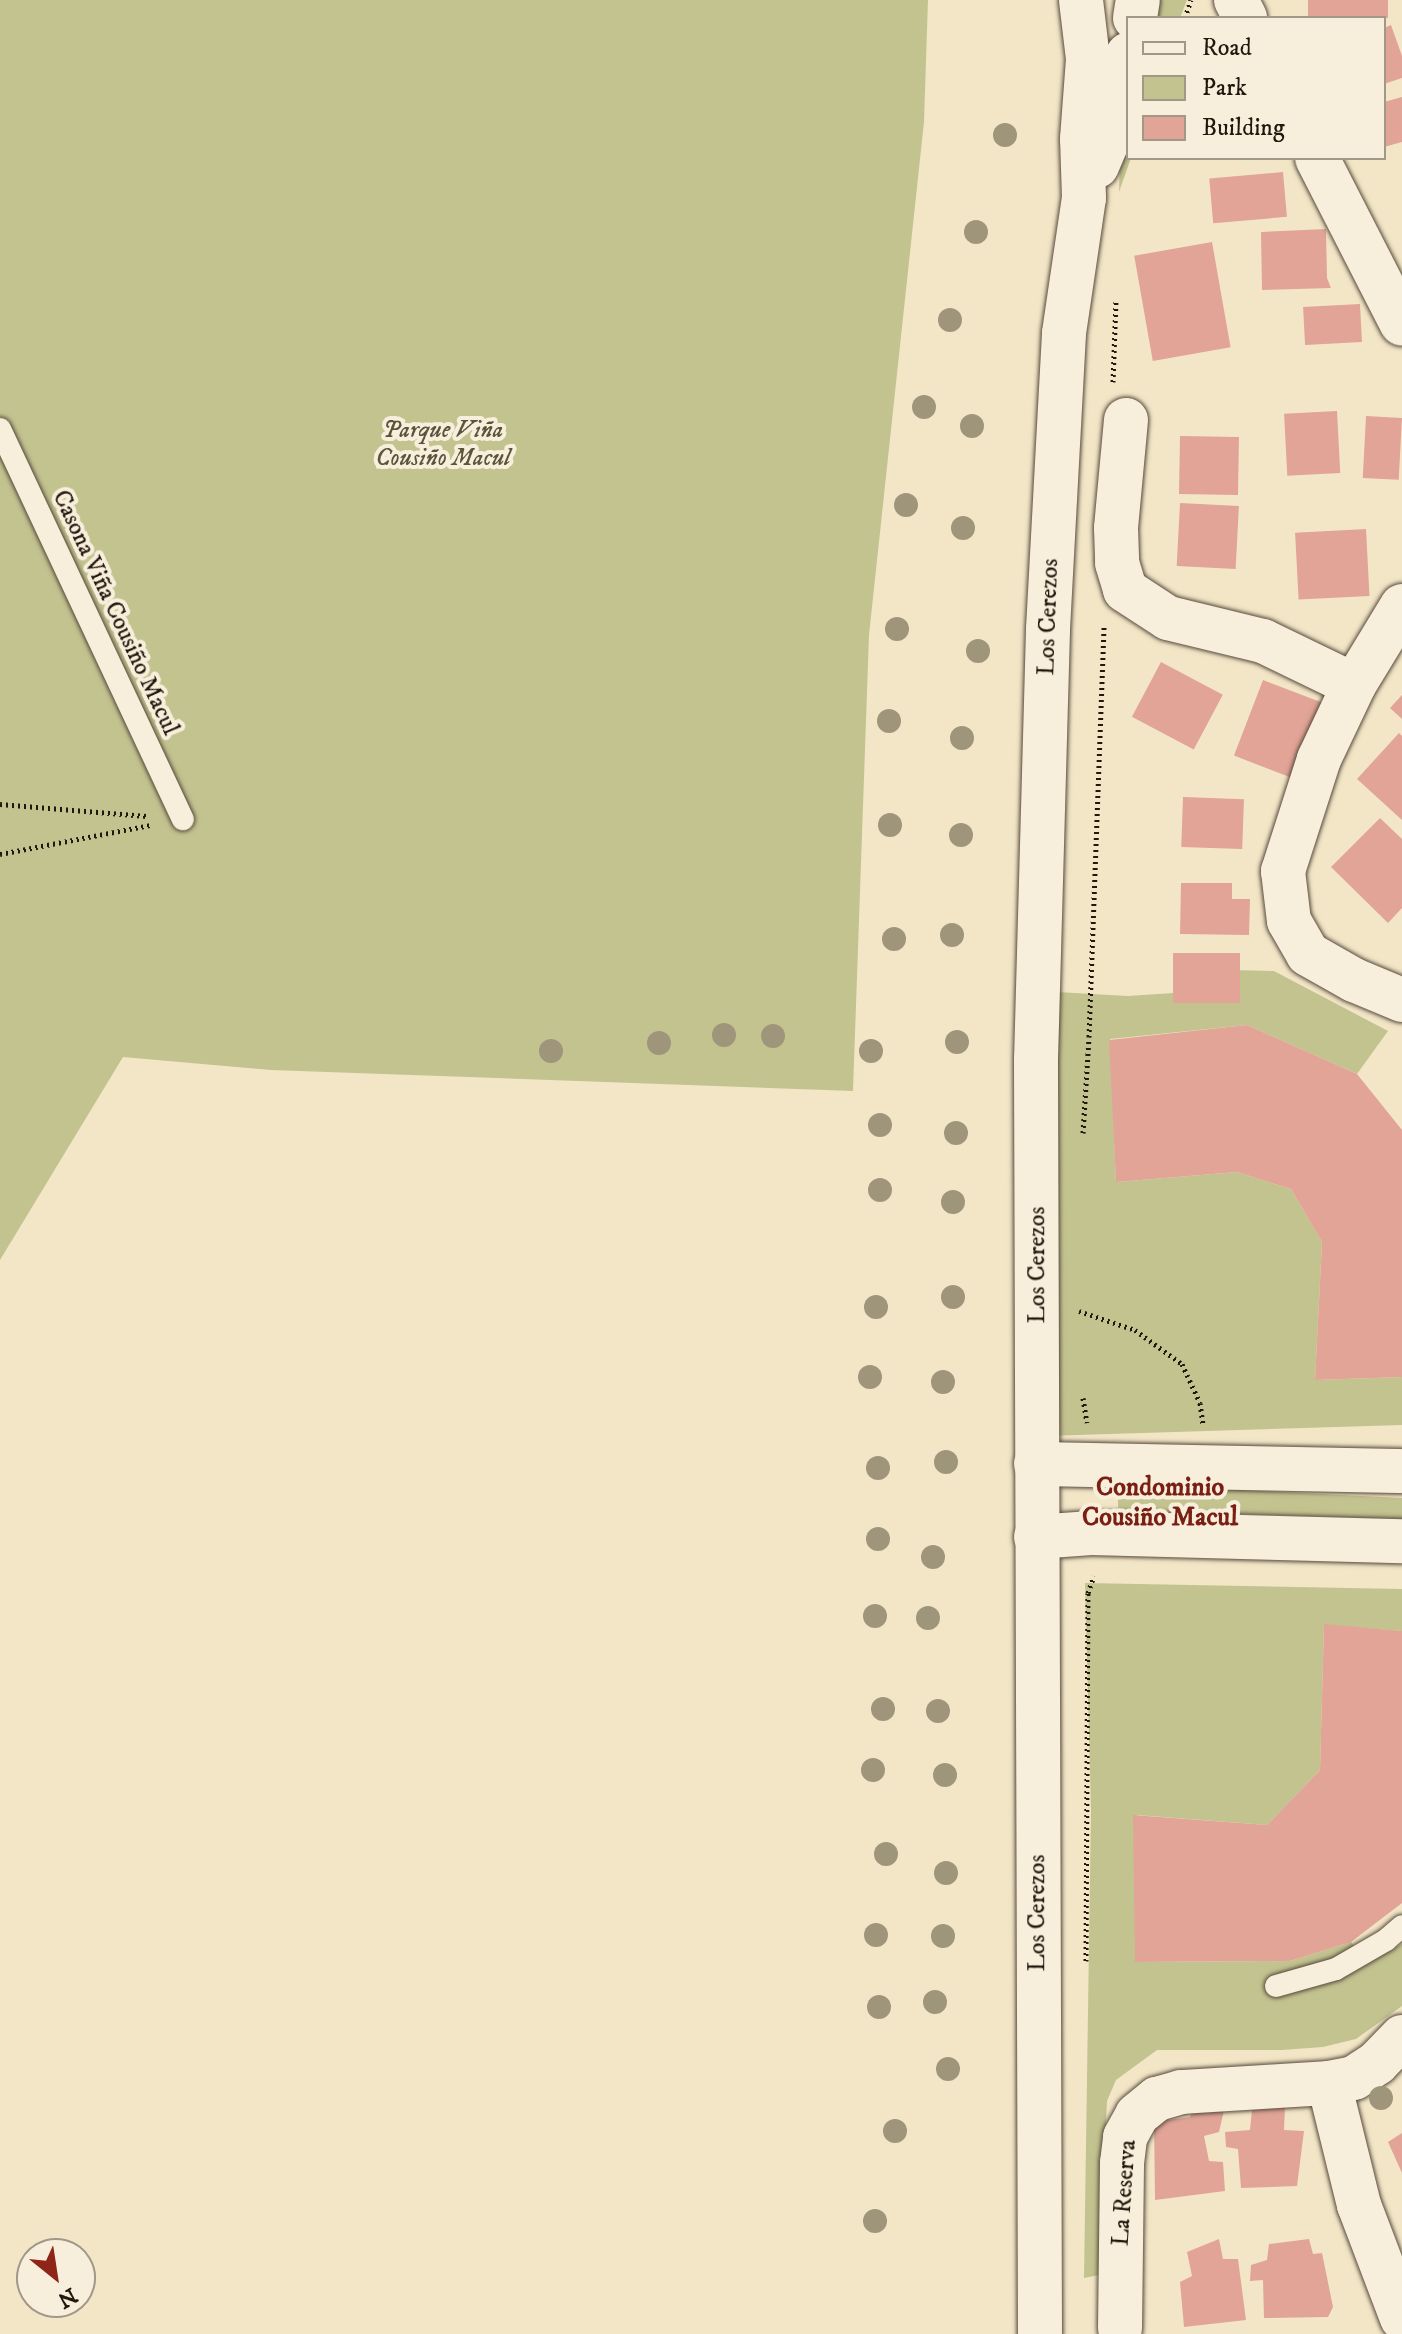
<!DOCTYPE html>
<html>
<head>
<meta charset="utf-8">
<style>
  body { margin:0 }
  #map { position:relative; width:1402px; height:2334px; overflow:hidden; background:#f3e6c7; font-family:"IM FELL DW Pica",serif }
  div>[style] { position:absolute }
  .green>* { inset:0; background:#c3c390 }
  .building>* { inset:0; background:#e1a497; transform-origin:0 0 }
  .path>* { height:5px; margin-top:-2.5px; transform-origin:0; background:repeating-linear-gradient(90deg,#23160d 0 2px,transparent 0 6px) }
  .roads { filter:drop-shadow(0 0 2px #574a3c) drop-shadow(0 0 2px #574a3c) }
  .service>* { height:22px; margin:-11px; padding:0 11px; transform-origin:11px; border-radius:11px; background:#f7efdb }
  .minor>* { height:44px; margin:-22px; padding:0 22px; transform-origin:22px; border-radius:22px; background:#f7efdb }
  .tertiary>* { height:44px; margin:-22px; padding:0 22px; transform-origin:22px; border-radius:22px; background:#f7efdb }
  .trees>* { width:24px; height:24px; margin:-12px; border-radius:50%; background:#9f957a }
  span { translate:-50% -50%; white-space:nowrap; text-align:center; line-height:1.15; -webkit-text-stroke:8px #f7efdb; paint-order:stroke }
  .park-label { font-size:24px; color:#5b533b; font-style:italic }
  .street-label { font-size:24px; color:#23160d }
  .neighbourhood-label { font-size:26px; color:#7a1f14; font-weight:700 }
  .legend { position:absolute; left:1126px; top:16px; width:260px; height:144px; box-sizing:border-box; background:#f7efdb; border:2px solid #a29889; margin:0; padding:10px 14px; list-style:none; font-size:24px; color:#23160d }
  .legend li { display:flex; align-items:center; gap:16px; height:40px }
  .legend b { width:40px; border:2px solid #a29889 }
  .north { position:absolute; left:16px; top:2238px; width:80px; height:80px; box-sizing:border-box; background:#f7efdb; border:2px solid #a29889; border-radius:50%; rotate:150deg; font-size:22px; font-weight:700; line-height:32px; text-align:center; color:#23160d }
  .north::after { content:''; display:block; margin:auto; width:28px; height:36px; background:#8f2418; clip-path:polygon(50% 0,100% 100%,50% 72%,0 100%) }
</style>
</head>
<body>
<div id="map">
  <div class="green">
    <i style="clip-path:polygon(0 0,928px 0,924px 122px,869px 635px,853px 1091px,271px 1070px,123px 1057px,0 1260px)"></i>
    <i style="clip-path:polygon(1124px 0,1187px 0,1180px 18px,1128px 18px,1128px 158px,1131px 158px,1119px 192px)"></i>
    <i style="clip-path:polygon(1233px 970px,1274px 971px,1388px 1031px,1357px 1074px,1247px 1025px,1110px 1039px,1116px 1182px,1237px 1172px,1291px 1189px,1322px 1242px,1315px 1380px,1402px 1377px,1402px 1425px,1046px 1436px,1057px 992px,1128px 996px,1189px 992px)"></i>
    <i style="clip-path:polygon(1118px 1484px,1402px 1498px,1402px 1519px,1118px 1510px)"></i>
    <i style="clip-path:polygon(1085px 1583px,1402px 1589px,1402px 1631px,1324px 1625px,1320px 1770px,1267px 1825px,1137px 1815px,1136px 1962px,1290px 1961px,1351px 1942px,1360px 1952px,1389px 1952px,1402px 1944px,1402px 2006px,1356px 2039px,1323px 2047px,1282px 2050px,1157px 2050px,1116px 2080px,1107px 2101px,1099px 2275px,1084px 2278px,1091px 1811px)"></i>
  </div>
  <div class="building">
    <i style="left:1308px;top:0;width:80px;height:18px"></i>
    <i style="clip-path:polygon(1391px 25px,1402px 56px,1402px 78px,1384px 84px,1384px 28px)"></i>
    <i style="clip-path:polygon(1402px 97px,1402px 142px,1384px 147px,1384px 102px)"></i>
    <i style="left:1283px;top:172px;width:45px;height:74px;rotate:85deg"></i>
    <i style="clip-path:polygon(1326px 229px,1327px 278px,1331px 288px,1262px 290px,1261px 232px)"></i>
    <i style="left:1212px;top:242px;width:107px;height:79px;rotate:80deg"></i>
    <i style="left:1360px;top:304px;width:38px;height:57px;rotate:87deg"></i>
    <i style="left:1337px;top:411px;width:62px;height:53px;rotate:87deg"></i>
    <i style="left:1366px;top:416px;width:36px;height:62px;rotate:3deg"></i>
    <i style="left:1180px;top:436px;width:59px;height:58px;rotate:1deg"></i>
    <i style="left:1180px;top:503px;width:59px;height:63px;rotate:3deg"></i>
    <i style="left:1366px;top:529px;width:67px;height:71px;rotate:87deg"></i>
    <i style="left:1161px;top:662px;width:70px;height:62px;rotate:28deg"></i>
    <i style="left:1263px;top:680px;width:63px;height:81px;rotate:21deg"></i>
    <i style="clip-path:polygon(1402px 695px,1402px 719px,1390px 708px)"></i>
    <i style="clip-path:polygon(1399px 733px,1402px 736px,1402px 820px,1357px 779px)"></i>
    <i style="left:1183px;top:797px;width:61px;height:50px;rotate:2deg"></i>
    <i style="clip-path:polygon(1380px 818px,1402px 839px,1402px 908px,1388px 923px,1331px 867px)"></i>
    <i style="clip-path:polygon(1181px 883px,1232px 883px,1232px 899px,1250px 899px,1249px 935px,1180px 934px)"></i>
    <i style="left:1173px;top:953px;width:67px;height:50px"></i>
    <i style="clip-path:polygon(1247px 1025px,1357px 1074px,1402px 1130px,1402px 1377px,1315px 1380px,1322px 1242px,1291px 1189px,1237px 1172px,1116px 1182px,1109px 1040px)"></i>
    <i style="clip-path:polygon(1324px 1624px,1402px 1631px,1402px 1903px,1351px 1942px,1290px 1961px,1135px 1962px,1133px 1815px,1267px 1825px,1320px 1770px)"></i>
    <i style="clip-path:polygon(1198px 2101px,1226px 2102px,1219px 2132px,1204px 2136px,1209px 2161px,1223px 2162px,1225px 2191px,1155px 2200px,1154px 2122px,1190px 2117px)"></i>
    <i style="clip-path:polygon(1285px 2107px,1284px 2130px,1304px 2131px,1297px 2186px,1241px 2188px,1238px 2149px,1226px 2147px,1225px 2132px,1250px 2130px,1252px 2110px)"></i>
    <i style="clip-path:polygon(1402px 2133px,1402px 2173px,1388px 2142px)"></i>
    <i style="clip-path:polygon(1219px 2239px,1223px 2259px,1238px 2259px,1246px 2320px,1184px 2327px,1180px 2282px,1192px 2276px,1187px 2252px)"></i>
    <i style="clip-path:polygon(1309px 2239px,1313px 2254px,1322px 2253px,1333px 2307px,1328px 2317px,1264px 2318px,1263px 2280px,1250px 2281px,1251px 2265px,1267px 2260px,1269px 2244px)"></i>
  </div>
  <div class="path">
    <i style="left:1185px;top:18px;width:19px;rotate:-72deg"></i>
    <i style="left:1113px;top:382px;width:82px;rotate:-87.9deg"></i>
    <i style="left:0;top:804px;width:147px;rotate:4.7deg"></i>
    <i style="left:0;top:854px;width:154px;rotate:-10.9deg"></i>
    <i style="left:1083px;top:1133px;width:96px;rotate:-86.4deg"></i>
    <i style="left:1089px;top:1037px;width:410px;rotate:-87.9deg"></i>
    <i style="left:1079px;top:1311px;width:59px;rotate:18.7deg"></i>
    <i style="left:1135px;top:1330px;width:58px;rotate:35.9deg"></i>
    <i style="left:1182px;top:1364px;width:43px;rotate:65.2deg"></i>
    <i style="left:1200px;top:1403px;width:21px;rotate:82deg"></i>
    <i style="left:1083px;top:1398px;width:25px;rotate:81deg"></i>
    <i style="left:1086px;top:1961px;width:368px;rotate:-89.7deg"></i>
    <i style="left:1088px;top:1593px;width:18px;rotate:-71deg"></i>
  </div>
  <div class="roads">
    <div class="service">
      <i style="left:0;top:429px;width:431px;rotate:64.9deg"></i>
      <i style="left:1276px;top:1986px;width:62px;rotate:-15.8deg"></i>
      <i style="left:1336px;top:1969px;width:58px;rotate:-30.1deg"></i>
      <i style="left:1386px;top:1940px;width:21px;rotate:-41deg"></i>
    </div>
    <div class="minor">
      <i style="left:1236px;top:0;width:20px;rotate:63deg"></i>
      <i style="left:1317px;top:158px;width:186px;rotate:62.9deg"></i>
      <i style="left:1126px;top:420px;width:108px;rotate:95.3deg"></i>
      <i style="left:1116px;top:528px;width:35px;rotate:88deg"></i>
      <i style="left:1117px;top:563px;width:28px;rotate:73deg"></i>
      <i style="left:1125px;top:590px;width:51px;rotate:33.1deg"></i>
      <i style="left:1168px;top:618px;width:98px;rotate:13.6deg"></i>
      <i style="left:1263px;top:641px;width:101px;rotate:25.8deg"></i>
      <i style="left:1402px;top:606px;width:92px;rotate:121.3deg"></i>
      <i style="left:1354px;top:685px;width:82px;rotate:115.3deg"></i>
      <i style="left:1319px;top:759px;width:118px;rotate:107.8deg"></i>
      <i style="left:1283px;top:871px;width:50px;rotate:83.2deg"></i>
      <i style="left:1289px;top:921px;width:38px;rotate:60deg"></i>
      <i style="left:1308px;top:954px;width:53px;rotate:29.5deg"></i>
      <i style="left:1354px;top:980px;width:52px;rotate:22.6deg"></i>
      <i style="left:1036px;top:1464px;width:366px;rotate:1.1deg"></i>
      <i style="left:1036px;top:1537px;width:55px;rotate:-4.2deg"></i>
      <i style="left:1091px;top:1533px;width:311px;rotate:1.5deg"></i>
      <i style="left:1402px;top:2037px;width:36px;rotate:134deg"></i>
      <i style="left:1377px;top:2063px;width:27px;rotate:147deg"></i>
      <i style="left:1354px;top:2078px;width:25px;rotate:169deg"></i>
      <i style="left:1329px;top:2083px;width:126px;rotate:76.2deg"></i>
      <i style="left:1359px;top:2205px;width:121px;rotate:69.2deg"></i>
      <i style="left:1120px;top:2328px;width:165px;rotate:-89.3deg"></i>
      <i style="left:1122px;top:2163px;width:26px;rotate:-83deg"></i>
      <i style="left:1125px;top:2137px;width:25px;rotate:-61deg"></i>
      <i style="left:1137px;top:2115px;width:26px;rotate:-39deg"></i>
      <i style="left:1157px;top:2099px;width:25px;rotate:-16deg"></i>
      <i style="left:1181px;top:2092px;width:148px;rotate:-3.5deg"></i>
    </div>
    <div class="tertiary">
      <i style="left:1135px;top:18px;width:18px;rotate:-81deg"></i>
      <i style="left:1097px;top:166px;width:25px;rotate:-67deg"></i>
      <i style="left:1107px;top:143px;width:91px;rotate:-76.7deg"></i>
      <i style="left:1040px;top:2334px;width:1274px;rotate:-90.18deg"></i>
      <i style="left:1036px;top:1060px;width:431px;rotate:-88.4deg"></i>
      <i style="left:1048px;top:629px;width:296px;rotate:-86.9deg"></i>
      <i style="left:1064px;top:333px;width:136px;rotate:-81.6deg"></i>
      <i style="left:1084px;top:198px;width:59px;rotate:-91.9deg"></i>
      <i style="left:1082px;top:139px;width:80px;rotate:-85.7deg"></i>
      <i style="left:1088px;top:59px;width:59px;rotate:-96.8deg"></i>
    </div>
  </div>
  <div class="trees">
    <i style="left:1005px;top:135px"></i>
    <i style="left:976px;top:232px"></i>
    <i style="left:950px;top:320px"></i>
    <i style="left:924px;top:407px"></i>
    <i style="left:972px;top:426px"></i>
    <i style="left:906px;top:505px"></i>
    <i style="left:963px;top:528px"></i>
    <i style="left:897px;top:629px"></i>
    <i style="left:978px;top:651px"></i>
    <i style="left:889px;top:721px"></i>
    <i style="left:962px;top:738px"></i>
    <i style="left:890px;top:825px"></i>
    <i style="left:961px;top:835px"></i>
    <i style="left:952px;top:935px"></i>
    <i style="left:894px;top:939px"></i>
    <i style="left:724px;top:1035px"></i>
    <i style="left:773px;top:1036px"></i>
    <i style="left:957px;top:1042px"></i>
    <i style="left:659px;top:1043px"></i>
    <i style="left:551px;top:1051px"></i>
    <i style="left:871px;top:1051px"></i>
    <i style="left:880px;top:1125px"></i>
    <i style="left:956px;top:1133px"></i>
    <i style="left:880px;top:1190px"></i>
    <i style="left:953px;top:1202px"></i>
    <i style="left:953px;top:1297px"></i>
    <i style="left:876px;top:1307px"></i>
    <i style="left:870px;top:1377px"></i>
    <i style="left:943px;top:1382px"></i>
    <i style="left:946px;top:1462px"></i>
    <i style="left:878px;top:1468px"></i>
    <i style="left:878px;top:1539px"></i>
    <i style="left:933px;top:1557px"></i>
    <i style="left:875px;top:1616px"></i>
    <i style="left:928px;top:1618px"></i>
    <i style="left:883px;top:1709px"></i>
    <i style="left:938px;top:1711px"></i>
    <i style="left:873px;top:1770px"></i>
    <i style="left:945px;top:1775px"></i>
    <i style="left:886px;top:1854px"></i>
    <i style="left:946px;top:1873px"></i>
    <i style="left:876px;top:1935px"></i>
    <i style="left:943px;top:1936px"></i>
    <i style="left:935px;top:2002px"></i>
    <i style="left:879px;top:2007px"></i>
    <i style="left:948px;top:2069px"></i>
    <i style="left:1381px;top:2098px"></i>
    <i style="left:895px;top:2131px"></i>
    <i style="left:875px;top:2221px"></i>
  </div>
  <div class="park-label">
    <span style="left:443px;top:445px">Parque Viña<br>Cousiño Macul</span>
  </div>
  <div class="street-label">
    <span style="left:115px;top:613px;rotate:65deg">Casona Viña Cousiño Macul</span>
    <span style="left:1049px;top:617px;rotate:-88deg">Los Cerezos</span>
    <span style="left:1038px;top:1265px;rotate:-90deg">Los Cerezos</span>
    <span style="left:1038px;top:1913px;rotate:-90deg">Los Cerezos</span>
    <span style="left:1125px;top:2193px;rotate:-86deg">La Reserva</span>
  </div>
  <div class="neighbourhood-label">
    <span style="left:1160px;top:1503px">Condominio<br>Cousiño Macul</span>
  </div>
  <ul class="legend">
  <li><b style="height:10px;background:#f7efdb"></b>Road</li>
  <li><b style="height:22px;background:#c3c390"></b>Park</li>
  <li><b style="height:22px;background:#e1a497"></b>Building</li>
  </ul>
  <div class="north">N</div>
</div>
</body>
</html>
